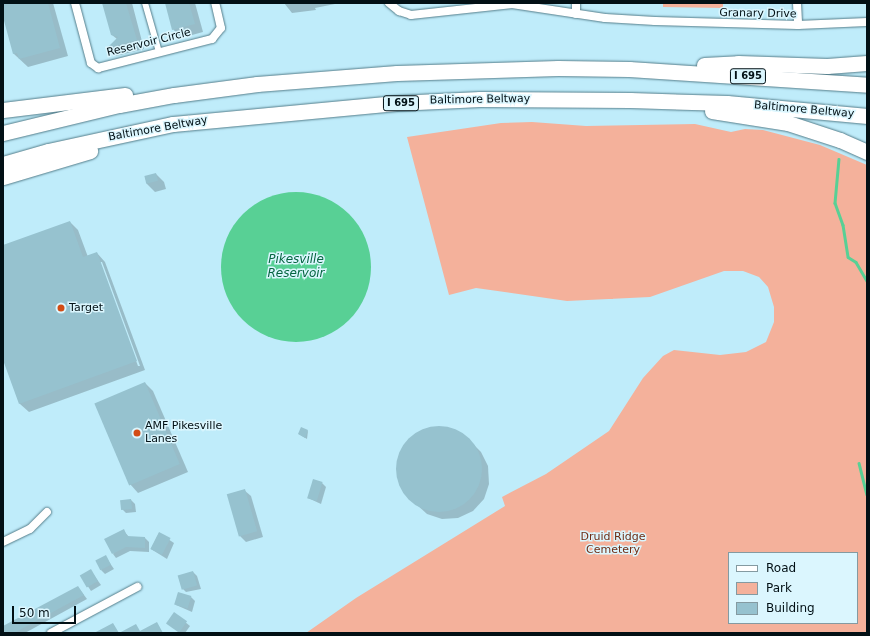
<!DOCTYPE html>
<html>
<head>
<meta charset="utf-8">
<style>
  body { margin:0 }
  #map { position:relative; width:870px; height:636px; overflow:hidden; background:#bfecfa; font-family:"DejaVu Sans",sans-serif }
  div>[style] { position:absolute }
  .green>* { inset:0; background:#f4b19b }
  .water>* { inset:0; background:#58d095 }
  .round { border-radius:50% }
  .shadow>* { inset:0; background:#0003 }
  .stream>* { height:2.5px; margin:-1.25px; padding:0 1.25px; transform-origin:1.25px; border-radius:1.25px; background:#58d095 }
  .building>* { inset:0; background:#96c2cf; transform-origin:0 0 }
  .roads { filter:drop-shadow(0 0 1px #547d8a) drop-shadow(0 0 1px #547d8a) }
  .pedestrian>* { height:6px; margin:-3px; padding:0 3px; transform-origin:3px; border-radius:3px; background:#fff }
  .minor>* { height:8px; margin:-4px; padding:0 4px; transform-origin:4px; border-radius:4px; background:#fff }
  .motorway>* { height:15px; margin:-7.5px; padding:0 7.5px; transform-origin:7.5px; border-radius:7.5px; background:#fff }
  .dots>* { width:11px; height:11px; translate:-50% -50%; box-sizing:border-box; border:2px solid #dbf6fe; border-radius:50% }
  span { translate:-50% -50%; white-space:nowrap; text-align:center; line-height:1.15; -webkit-text-stroke:3px #dbf6fe; paint-order:stroke }
  .shield-label span { padding:1px 3px; background:#dbf6fe; border:1px solid; border-radius:3px; -webkit-text-stroke-width:0 }
  .shield-label { font-size:10px; color:#021015; font-weight:700 }
  .street-label { font-size:11px; color:#021015 }
  .poi-label { font-size:11px; color:#021015 }
  .left { translate:0 -50%; text-align:left }
  .park-label { font-size:11px; color:#6f2d15 }
  .water-label { font-size:12px; color:#056540; font-style:italic }
  .frame { position:absolute; inset:0; border:4px solid #021015; pointer-events:none }
  .legend { position:absolute; left:728px; top:552px; width:130px; height:72px; box-sizing:border-box; background:#dbf6fe; border:1px solid #849aa1; margin:0; padding:5px 7px; list-style:none; font-size:12px; color:#021015 }
  .legend li { display:flex; align-items:center; gap:8px; height:20px }
  .legend b { width:20px; border:1px solid #849aa1 }
  .scale { position:absolute; left:12px; top:606px; width:64px; height:18px; box-sizing:border-box; border:2px solid #021015; border-top:0; padding-left:5px; font-size:12px; line-height:14px; white-space:nowrap; color:#021015; -webkit-text-stroke:3px #dbf6fe; paint-order:stroke }
</style>
</head>
<body>
<div id="map">
  <div class="green">
    <i style="clip-path:polygon(663px 3px,723px 3px,723px 8px,663px 7px)"></i>
    <i style="clip-path:polygon(evenodd,532px 122px,586px 126px,695px 124px,731px 132px,745px 129px,763px 130px,820px 145px,867px 165px,867px 633px,306px 633px,356px 598px,505px 506px,502px 497px,546px 474px,609px 431px,643px 378px,663px 356px,674px 350px,720px 355px,746px 352px,766px 342px,774px 322px,774px 307px,768px 287px,759px 277px,743px 271px,724px 271px,650px 297px,567px 301px,476px 288px,449px 295px,407px 137px,501px 123px,532px 122px,729px 553px,857px 553px,857px 623px,729px 623px,729px 553px)"></i>
  </div>
  <div class="water">
    <i class="round" style="left:221px;top:192px;width:150px;height:150px"></i>
  </div>
  <div class="shadow">
    <i style="clip-path:polygon(3px 3px,53px 3px,68px 56px,28px 67px,14px 54px,3px 14px)"></i>
    <i style="clip-path:polygon(103px 3px,132px 3px,144px 49px,116px 56px,109px 48px,117px 39px,112px 35px)"></i>
    <i style="clip-path:polygon(166px 3px,195px 3px,203px 32px,181px 38px,173px 29px)"></i>
    <i style="clip-path:polygon(284px 3px,335px 3px,335px 4px,315px 8px,316px 10px,292px 13px)"></i>
    <i style="clip-path:polygon(156px 174px,164px 182px,166px 189px,155px 192px,147px 184px,145px 177px)"></i>
    <i style="clip-path:polygon(evenodd,70px 222px,78px 230px,88px 257px,97px 253px,105px 262px,145px 370px,29px 412px,20px 404px,3px 357px,3px 246px,70px 222px,100px 262px,102px 262px,140px 366px,138px 366px,100px 262px)"></i>
    <i style="clip-path:polygon(145px 383px,153px 391px,188px 472px,138px 493px,130px 484px)"></i>
    <i style="clip-path:polygon(444px 427px,459px 432px,472px 443px,481px 452px,488px 466px,489px 484px,484px 499px,473px 511px,458px 518px,442px 519px,427px 514px,405px 494px,398px 479px,397px 463px,402px 448px,413px 436px,428px 428px)"></i>
    <i style="clip-path:polygon(308px 431px,307px 439px,299px 434px)"></i>
    <i style="clip-path:polygon(322px 483px,326px 487px,321px 504px,308px 498px)"></i>
    <i style="clip-path:polygon(244px 490px,251px 496px,263px 537px,246px 542px,240px 536px,228px 495px)"></i>
    <i style="clip-path:polygon(131px 500px,135px 504px,136px 512px,126px 513px,122px 509px)"></i>
    <i style="clip-path:polygon(124px 531px,129px 537px,145px 538px,149px 542px,149px 552px,130px 551px,116px 558px,113px 554px)"></i>
    <i style="clip-path:polygon(159px 533px,174px 543px,167px 559px,151px 549px)"></i>
    <i style="clip-path:polygon(105px 556px,114px 569px,105px 574px,101px 570px)"></i>
    <i style="clip-path:polygon(91px 571px,101px 585px,91px 591px,81px 576px)"></i>
    <i style="clip-path:polygon(193px 572px,197px 576px,201px 589px,186px 592px,182px 588px)"></i>
    <i style="clip-path:polygon(78px 587px,87px 599px,25px 633px,3px 633px,3px 628px)"></i>
    <i style="clip-path:polygon(191px 597px,195px 601px,192px 612px,176px 605px)"></i>
    <i style="clip-path:polygon(174px 613px,190px 626px,185px 633px,181px 633px,171px 626px)"></i>
  </div>
  <div class="stream">
    <i style="left:839px;top:159px;width:44px;rotate:95.2deg"></i>
    <i style="left:835px;top:203px;width:23px;rotate:70deg"></i>
    <i style="left:843px;top:225px;width:32px;rotate:81deg"></i>
    <i style="left:848px;top:257px;width:9px;rotate:32deg"></i>
    <i style="left:856px;top:262px;width:22px;rotate:60deg"></i>
    <i style="left:859px;top:463px;width:32px;rotate:76deg"></i>
  </div>
  <div class="building">
    <i style="clip-path:polygon(3px 3px,48px 3px,60px 48px,19px 59px,17px 53px,13px 54px,3px 17px)"></i>
    <i style="clip-path:polygon(102px 3px,126px 3px,137px 40px,107px 48px,118px 37px,111px 35px)"></i>
    <i style="clip-path:polygon(165px 3px,189px 3px,195px 24px,172px 30px)"></i>
    <i style="left:156px;top:173px;width:8px;height:12px;rotate:76deg"></i>
    <i style="clip-path:polygon(70px 221px,83px 257px,97px 252px,137px 361px,19px 404px,3px 360px,3px 245px)"></i>
    <i style="left:145px;top:382px;width:89px;height:55px;rotate:67deg"></i>
    <i class="round" style="left:396px;top:426px;width:86px;height:86px"></i>
    <i style="clip-path:polygon(301px 427px,308px 430px,305px 438px,298px 434px)"></i>
    <i style="left:313px;top:479px;width:10px;height:20px;rotate:17deg"></i>
    <i style="left:245px;top:489px;width:44px;height:19px;rotate:74deg"></i>
    <i style="left:131px;top:499px;width:10px;height:11px;rotate:84deg"></i>
    <i style="clip-path:polygon(124px 529px,127px 536px,145px 537px,145px 548px,126px 547px,112px 554px,104px 539px)"></i>
    <i style="left:159px;top:532px;width:13px;height:19px;rotate:27deg"></i>
    <i style="left:106px;top:555px;width:11px;height:12px;rotate:63deg"></i>
    <i style="left:91px;top:569px;width:14px;height:13px;rotate:60deg"></i>
    <i style="left:193px;top:571px;width:15px;height:16px;rotate:74deg"></i>
    <i style="clip-path:polygon(78px 586px,84px 595px,14px 633px,3px 633px,3px 626px)"></i>
    <i style="left:178px;top:592px;width:14px;height:13px;rotate:17deg"></i>
    <i style="left:174px;top:612px;width:16px;height:14px;rotate:35deg"></i>
    <i style="clip-path:polygon(157px 622px,163px 633px,94px 633px,113px 623px,119px 633px,136px 624px,140px 631px)"></i>
  </div>
  <div class="roads">
    <div class="pedestrian">
      <i style="left:145px;top:3px;width:51px;rotate:74.1deg"></i>
    </div>
    <div class="minor">
      <i style="left:75px;top:3px;width:62px;rotate:75.1deg"></i>
      <i style="left:91px;top:63px;width:9px;rotate:36deg"></i>
      <i style="left:98px;top:68px;width:118px;rotate:-14.3deg"></i>
      <i style="left:212px;top:39px;width:14px;rotate:-51deg"></i>
      <i style="left:221px;top:28px;width:26px;rotate:-103deg"></i>
      <i style="left:389px;top:3px;width:13px;rotate:39deg"></i>
      <i style="left:399px;top:11px;width:13px;rotate:18deg"></i>
      <i style="left:411px;top:15px;width:102px;rotate:-6.2deg"></i>
      <i style="left:512px;top:4px;width:94px;rotate:8.6deg"></i>
      <i style="left:605px;top:18px;width:50px;rotate:3.4deg"></i>
      <i style="left:655px;top:21px;width:143px;rotate:1.6deg"></i>
      <i style="left:798px;top:25px;width:69px;rotate:-2.5deg"></i>
      <i style="left:797px;top:3px;width:22px;rotate:87deg"></i>
      <i style="left:576px;top:14px;width:11px;rotate:-90deg"></i>
      <i style="left:3px;top:542px;width:30px;rotate:-26deg"></i>
      <i style="left:30px;top:529px;width:24px;rotate:-45deg"></i>
      <i style="left:51px;top:633px;width:98px;rotate:-28.1deg"></i>
    </div>
    <div class="motorway">
      <i style="left:704px;top:65px;width:34px;rotate:-3deg"></i>
      <i style="left:738px;top:63px;width:89px;rotate:1.9deg"></i>
      <i style="left:827px;top:66px;width:40px;rotate:-4.3deg"></i>
      <i style="left:3px;top:110px;width:123px;rotate:-7deg"></i>
      <i style="left:712px;top:111px;width:77px;rotate:9deg"></i>
      <i style="left:788px;top:123px;width:55px;rotate:18.1deg"></i>
      <i style="left:840px;top:140px;width:30px;rotate:24deg"></i>
      <i style="left:3px;top:133px;width:119px;rotate:-13.6deg"></i>
      <i style="left:119px;top:105px;width:56px;rotate:-10.3deg"></i>
      <i style="left:174px;top:95px;width:84px;rotate:-7.5deg"></i>
      <i style="left:257px;top:84px;width:140px;rotate:-4.5deg"></i>
      <i style="left:397px;top:73px;width:161px;rotate:-1.8deg"></i>
      <i style="left:558px;top:68px;width:71px;rotate:0.8deg"></i>
      <i style="left:629px;top:69px;width:239px;rotate:3.8deg"></i>
      <i style="left:3px;top:164px;width:47px;rotate:-16.1deg"></i>
      <i style="left:48px;top:151px;width:128px;rotate:-12.2deg"></i>
      <i style="left:173px;top:124px;width:224px;rotate:-5.4deg"></i>
      <i style="left:396px;top:103px;width:84px;rotate:-2.7deg"></i>
      <i style="left:480px;top:99px;width:150px;rotate:0.4deg"></i>
      <i style="left:630px;top:100px;width:97px;rotate:1.8deg"></i>
      <i style="left:727px;top:103px;width:141px;rotate:5.3deg"></i>
      <i style="left:3px;top:177px;width:91px;rotate:-16.6deg"></i>
    </div>
  </div>
  <div class="dots">
    <i style="left:61px;top:308px;background:#d34c15"></i>
    <i style="left:137px;top:433px;background:#d34c15"></i>
  </div>
  <div class="shield-label">
    <span style="left:748px;top:76px">I 695</span>
    <span style="left:401px;top:103px">I 695</span>
  </div>
  <div class="street-label">
    <span style="left:758px;top:14px;rotate:1deg">Granary Drive</span>
    <span style="left:149px;top:43px;rotate:-14deg">Reservoir Circle</span>
    <span style="left:480px;top:100px;rotate:-1deg">Baltimore Beltway</span>
    <span style="left:804px;top:110px;rotate:5deg">Baltimore Beltway</span>
    <span style="left:158px;top:129px;rotate:-10deg">Baltimore Beltway</span>
  </div>
  <div class="poi-label">
    <span class="left" style="left:69px;top:308px">Target</span>
    <span class="left" style="left:145px;top:433px">AMF Pikesville<br>Lanes</span>
  </div>
  <div class="park-label">
    <span style="left:613px;top:544px">Druid Ridge<br>Cemetery</span>
  </div>
  <div class="water-label">
    <span style="left:296px;top:267px">Pikesville<br>Reservoir</span>
  </div>
  <div class="frame"></div>
  <ul class="legend">
  <li><b style="height:5px;background:#fff"></b>Road</li>
  <li><b style="height:11px;background:#f4b19b"></b>Park</li>
  <li><b style="height:11px;background:#96c2cf"></b>Building</li>
  </ul>
  <div class="scale">50 m</div>
</div>
</body>
</html>
